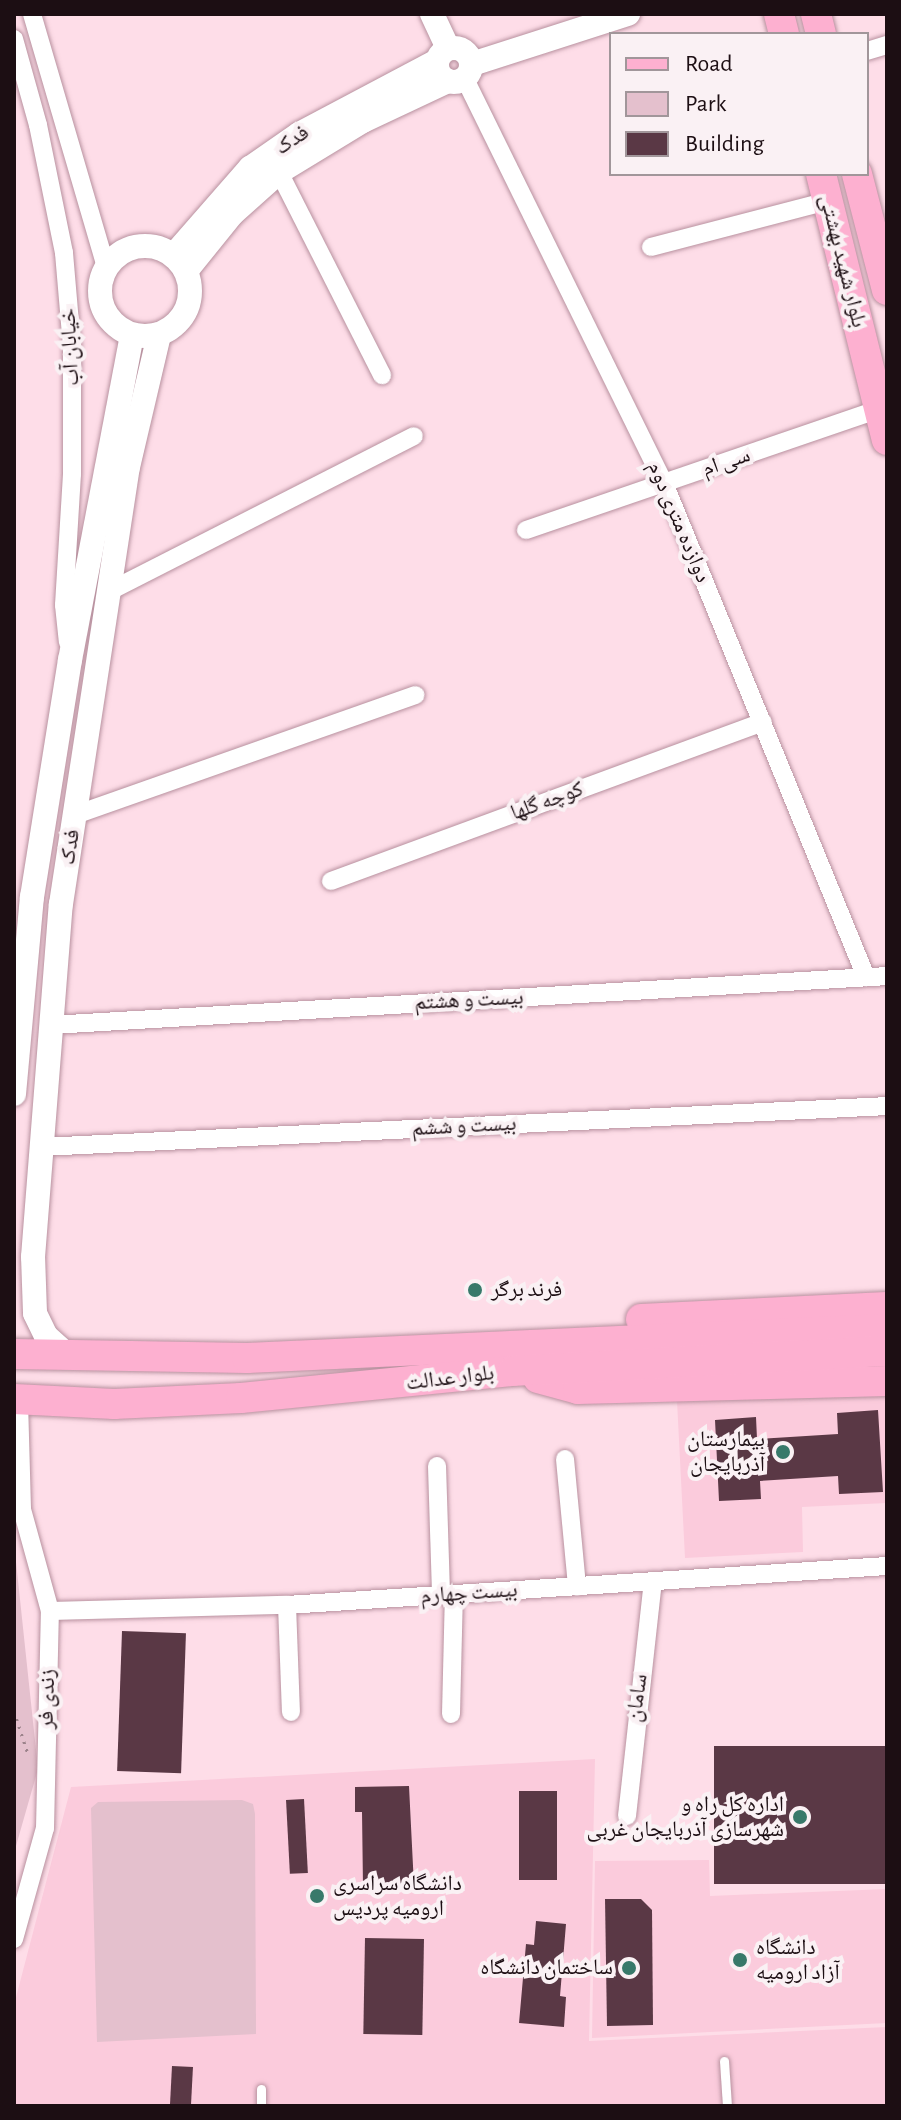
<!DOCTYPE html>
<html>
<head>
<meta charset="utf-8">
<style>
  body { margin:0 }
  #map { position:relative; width:901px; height:2120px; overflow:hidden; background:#fedde8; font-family:"Alegreya Sans","Noto Naskh Arabic",sans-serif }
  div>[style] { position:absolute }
  .built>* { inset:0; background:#fbcbdc }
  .green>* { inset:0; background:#e4c0cd }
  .building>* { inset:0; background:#5a3845; transform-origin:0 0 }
  .path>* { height:3px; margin-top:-1.5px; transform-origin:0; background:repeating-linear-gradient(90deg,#9c838b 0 2px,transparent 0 8px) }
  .roads { filter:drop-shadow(0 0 2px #b8919f) drop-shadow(0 0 2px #b8919f) }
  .service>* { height:9px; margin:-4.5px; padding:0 4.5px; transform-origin:4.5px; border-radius:4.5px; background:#fff }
  .minor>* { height:18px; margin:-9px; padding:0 9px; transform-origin:9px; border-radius:9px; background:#fff }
  .tertiary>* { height:24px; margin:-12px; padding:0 12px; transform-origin:12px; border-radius:12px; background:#fff }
  .tertiary>.ring { margin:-12px; padding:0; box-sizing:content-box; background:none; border:24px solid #fff; border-radius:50% }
  .primary>* { height:30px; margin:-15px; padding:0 15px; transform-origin:15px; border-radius:15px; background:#fdb0d0 }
  .dots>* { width:22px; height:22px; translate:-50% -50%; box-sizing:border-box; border:4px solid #faf1f4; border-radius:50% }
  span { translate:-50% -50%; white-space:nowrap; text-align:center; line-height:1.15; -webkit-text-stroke:8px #faf1f4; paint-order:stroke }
  .street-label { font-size:22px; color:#1c0e13 }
  .poi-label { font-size:22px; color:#1c0e13 }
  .left { translate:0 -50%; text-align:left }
  .right { translate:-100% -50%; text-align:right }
  .frame { position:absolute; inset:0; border:16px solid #1c0e13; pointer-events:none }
  .legend { position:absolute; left:609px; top:32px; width:260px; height:144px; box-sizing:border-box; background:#faf1f4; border:2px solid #a1969a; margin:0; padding:10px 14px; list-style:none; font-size:24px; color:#1c0e13 }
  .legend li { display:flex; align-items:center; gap:16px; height:40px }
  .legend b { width:40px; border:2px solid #a1969a }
</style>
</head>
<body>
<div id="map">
  <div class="built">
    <i style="clip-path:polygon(887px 1396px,887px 1503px,802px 1507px,803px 1552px,685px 1558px,677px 1401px)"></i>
    <i style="clip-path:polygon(595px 1759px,589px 2041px,887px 2027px,887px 2106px,14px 2106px,14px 2005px,71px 1787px)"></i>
    <i style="clip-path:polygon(709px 1860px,710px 1896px,887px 1889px,887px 2023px,592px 2038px,595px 1861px)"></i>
  </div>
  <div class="green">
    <i style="clip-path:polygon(14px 1543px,38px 1769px,14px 1853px)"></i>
    <i style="clip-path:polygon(242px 1800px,253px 1804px,255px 1814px,256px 2034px,97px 2042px,91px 1808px,98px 1802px)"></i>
  </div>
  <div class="building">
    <i style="clip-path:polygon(878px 1410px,883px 1492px,839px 1494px,838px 1476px,760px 1481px,761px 1499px,719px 1501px,715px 1420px,756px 1417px,757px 1439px,838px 1434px,837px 1413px)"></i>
    <i style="left:122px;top:1631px;width:64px;height:140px;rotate:2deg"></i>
    <i style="left:887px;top:1746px;width:138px;height:173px;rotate:90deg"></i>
    <i style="clip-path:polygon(409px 1786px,414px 1886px,363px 1887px,362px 1812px,355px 1812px,355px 1787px)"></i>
    <i style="left:519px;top:1791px;width:38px;height:89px"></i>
    <i style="left:304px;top:1799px;width:74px;height:18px;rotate:87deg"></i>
    <i style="clip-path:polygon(605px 1899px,641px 1899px,652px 1910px,653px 2025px,607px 2026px)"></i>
    <i style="clip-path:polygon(536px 1921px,566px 1924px,560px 1996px,566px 1997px,564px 2027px,519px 2023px,526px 1944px,534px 1945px)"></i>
    <i style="left:365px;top:1938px;width:59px;height:96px;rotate:1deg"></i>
    <i style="left:172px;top:2066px;width:21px;height:40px;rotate:3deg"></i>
  </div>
  <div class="path">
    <i style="left:14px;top:1711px;width:45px;rotate:72deg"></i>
  </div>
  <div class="roads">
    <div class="service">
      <i style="left:724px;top:2061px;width:45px;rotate:86.2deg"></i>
      <i style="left:261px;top:2089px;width:17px;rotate:90deg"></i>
    </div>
    <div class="minor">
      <i style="left:32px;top:14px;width:264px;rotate:73.7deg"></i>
      <i style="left:14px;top:39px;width:89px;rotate:74.4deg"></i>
      <i style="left:38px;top:125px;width:131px;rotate:78.5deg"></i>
      <i style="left:64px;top:253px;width:94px;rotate:85.1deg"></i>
      <i style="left:72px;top:347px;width:127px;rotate:90deg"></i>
      <i style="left:72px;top:474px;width:131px;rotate:93.5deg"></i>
      <i style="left:64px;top:605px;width:37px;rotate:84deg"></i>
      <i style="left:867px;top:51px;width:21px;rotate:-17deg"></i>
      <i style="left:465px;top:79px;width:450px;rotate:63.8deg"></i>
      <i style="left:664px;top:483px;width:534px;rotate:67.76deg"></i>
      <i style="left:279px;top:172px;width:228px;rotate:63.1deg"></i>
      <i style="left:651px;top:247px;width:183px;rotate:-14.6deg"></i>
      <i style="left:526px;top:530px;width:374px;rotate:-18.9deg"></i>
      <i style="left:110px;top:591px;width:341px;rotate:-27deg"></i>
      <i style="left:75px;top:815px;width:361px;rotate:-19.4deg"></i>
      <i style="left:331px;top:881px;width:460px;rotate:-20.2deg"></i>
      <i style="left:51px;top:1025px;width:837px;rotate:-3.35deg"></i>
      <i style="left:41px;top:1147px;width:847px;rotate:-2.77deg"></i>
      <i style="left:565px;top:1459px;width:128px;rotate:84.6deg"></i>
      <i style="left:437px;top:1466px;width:129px;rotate:88.2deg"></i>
      <i style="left:287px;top:1605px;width:107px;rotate:87.9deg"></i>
      <i style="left:50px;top:1611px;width:237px;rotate:-1.5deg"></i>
      <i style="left:287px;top:1605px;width:601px;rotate:-3.72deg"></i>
      <i style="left:451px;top:1714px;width:120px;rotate:-88.6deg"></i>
      <i style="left:627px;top:1816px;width:236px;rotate:-83.7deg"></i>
      <i style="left:14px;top:1939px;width:115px;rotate:-74.4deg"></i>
      <i style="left:45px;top:1828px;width:217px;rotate:-88.7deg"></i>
      <i style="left:50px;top:1611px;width:106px;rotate:-105.4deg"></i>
      <i style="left:22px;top:1509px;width:109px;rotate:-91.6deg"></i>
    </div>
    <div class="tertiary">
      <i style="left:432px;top:14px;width:38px;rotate:65deg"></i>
      <i class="ring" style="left:437px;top:48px;width:10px;height:10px"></i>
      <i style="left:472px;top:64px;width:164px;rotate:-17.8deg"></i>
      <i class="ring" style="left:100px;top:246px;width:66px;height:66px"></i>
      <i style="left:174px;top:255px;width:116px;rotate:-48.9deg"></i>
      <i style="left:250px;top:168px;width:60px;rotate:-34.8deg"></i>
      <i style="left:299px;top:134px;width:156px;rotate:-27.9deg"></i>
      <i style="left:186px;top:271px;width:73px;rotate:-51.1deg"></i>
      <i style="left:232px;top:214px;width:63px;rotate:-41.8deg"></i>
      <i style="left:279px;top:172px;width:98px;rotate:-31.3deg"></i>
      <i style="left:363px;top:121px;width:94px;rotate:-25.2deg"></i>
      <i style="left:14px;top:1094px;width:198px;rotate:-84.8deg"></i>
      <i style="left:32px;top:897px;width:240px;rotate:-80.9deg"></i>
      <i style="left:70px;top:660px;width:331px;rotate:-79.2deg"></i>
      <i style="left:66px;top:1354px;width:27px;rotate:-138deg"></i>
      <i style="left:46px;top:1336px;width:25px;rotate:-116deg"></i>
      <i style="left:35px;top:1313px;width:56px;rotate:-92deg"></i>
      <i style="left:33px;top:1257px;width:354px;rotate:-85.5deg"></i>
      <i style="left:61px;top:904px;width:442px;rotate:-81.3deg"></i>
      <i style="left:128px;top:467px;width:136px;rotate:-76.8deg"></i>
    </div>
    <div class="primary">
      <i style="left:779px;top:14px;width:21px;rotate:76deg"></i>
      <i style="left:816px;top:14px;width:21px;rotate:76deg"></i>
      <i style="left:821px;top:174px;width:274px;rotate:76.1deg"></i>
      <i style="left:857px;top:174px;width:120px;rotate:75.5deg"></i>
      <i style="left:641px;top:1319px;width:246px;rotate:-2.8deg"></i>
      <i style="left:14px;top:1354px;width:233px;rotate:1deg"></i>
      <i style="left:247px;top:1358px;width:638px;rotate:-2.61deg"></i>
      <i style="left:538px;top:1378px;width:41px;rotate:15.4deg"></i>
      <i style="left:578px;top:1389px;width:309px;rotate:-1.5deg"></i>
      <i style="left:14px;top:1399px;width:100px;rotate:2.9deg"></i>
      <i style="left:114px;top:1404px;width:127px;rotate:-2.7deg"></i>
      <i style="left:241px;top:1398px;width:273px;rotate:-5.7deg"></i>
      <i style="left:513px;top:1371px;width:375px;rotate:-3.1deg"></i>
    </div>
  </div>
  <div class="dots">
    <i style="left:475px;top:1290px;background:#38796a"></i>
    <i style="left:783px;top:1452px;background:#38796a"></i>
    <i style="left:800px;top:1817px;background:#38796a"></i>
    <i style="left:317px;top:1896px;background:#38796a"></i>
    <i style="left:740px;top:1960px;background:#38796a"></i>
    <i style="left:629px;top:1968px;background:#38796a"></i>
  </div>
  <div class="street-label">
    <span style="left:292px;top:140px;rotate:-33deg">فدک</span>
    <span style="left:843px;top:261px;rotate:76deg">بلوار شهید بهشتی</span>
    <span style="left:70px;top:347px;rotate:-93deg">خیابان آب</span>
    <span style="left:726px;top:462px;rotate:-19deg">سی ام</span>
    <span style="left:679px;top:522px;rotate:67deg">دوازده متری دوم</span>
    <span style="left:547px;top:801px;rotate:-20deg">کوچه گلها</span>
    <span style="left:70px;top:847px;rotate:-81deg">فدک</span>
    <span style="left:469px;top:1000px;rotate:-3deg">بیست و هشتم</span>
    <span style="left:464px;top:1126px;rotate:-3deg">بیست و ششم</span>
    <span style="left:450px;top:1378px;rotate:-7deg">بلوار عدالت</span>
    <span style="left:469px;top:1593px;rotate:-4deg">بیست چهارم</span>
    <span style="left:637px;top:1698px;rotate:-82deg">سامان</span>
    <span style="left:47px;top:1699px;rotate:-88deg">زندی فر</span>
  </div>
  <div class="poi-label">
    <span class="left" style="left:491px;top:1290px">فرند برگر</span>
    <span class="right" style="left:765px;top:1452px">بیمارستان<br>آذربایجان</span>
    <span class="right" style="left:784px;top:1817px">اداره کل راه و<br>شهرسازی آذربایجان غربی</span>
    <span class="left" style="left:333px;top:1896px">دانشگاه سراسری<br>ارومیه پردیس</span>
    <span class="left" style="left:756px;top:1960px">دانشگاه<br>آزاد ارومیه</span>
    <span class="right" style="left:613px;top:1968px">ساختمان دانشگاه</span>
  </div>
  <div class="frame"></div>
  <ul class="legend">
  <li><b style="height:10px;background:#fdb0d0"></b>Road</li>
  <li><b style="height:22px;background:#e4c0cd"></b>Park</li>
  <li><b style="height:22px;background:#5a3845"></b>Building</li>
  </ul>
</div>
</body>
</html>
